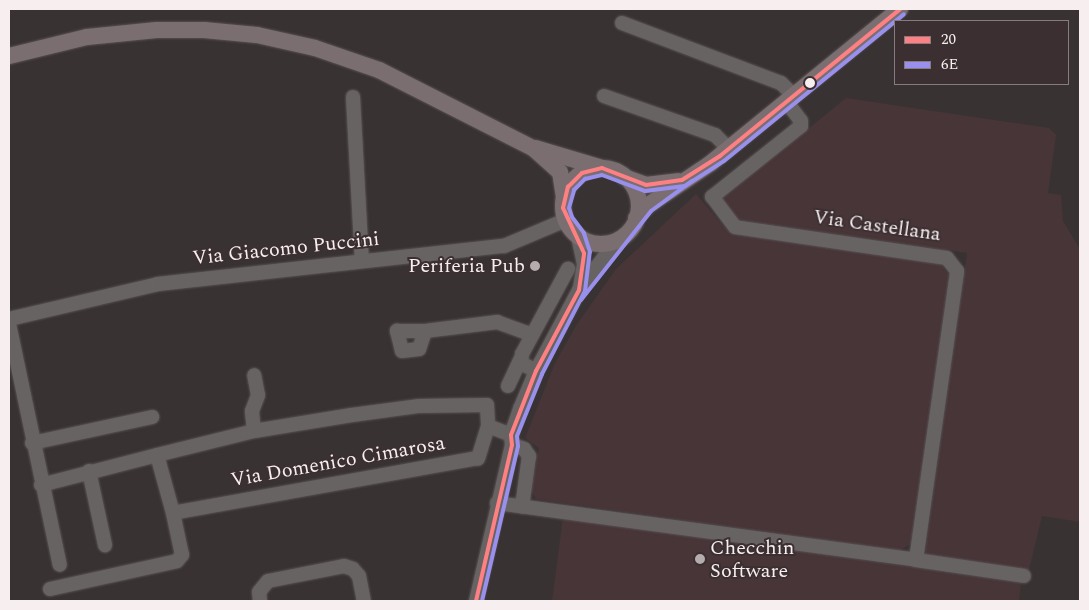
<!DOCTYPE html>
<html>
<head>
<meta charset="utf-8">
<style>
  body { margin:0 }
  #map { position:relative; width:1089px; height:610px; overflow:hidden; background:#393233; font-family:Spectral,serif }
  div>[style] { position:absolute }
  .built>* { inset:0; background:#473538 }
  .roads { filter:drop-shadow(0 0 1px #585152) drop-shadow(0 0 1px #585152) }
  .minor>* { height:14px; margin:-7px; padding:0 7px; transform-origin:7px; border-radius:7px; background:#686363 }
  .major>* { height:16px; margin:-8px; padding:0 8px; transform-origin:8px; border-radius:8px; background:#7b6e71 }
  .major>.ring { margin:-8px; padding:0; box-sizing:content-box; background:none; border:16px solid #7b6e71; border-radius:50% }
  .bus-1>* { height:4px; margin:-2px; padding:0 2px; transform-origin:2px; border-radius:2px; background:#ff8083 }
  .bus-2>* { height:4px; margin:-2px; padding:0 2px; transform-origin:2px; border-radius:2px; background:#9990ee }
  .dots>* { width:14px; height:14px; translate:-50% -50%; box-sizing:border-box; border:2px solid #3c2f32; border-radius:50% }
  span { translate:-50% -50%; white-space:nowrap; text-align:center; line-height:1.15; -webkit-text-stroke:4px #3c2f32; paint-order:stroke }
  .street-label { font-size:20px; color:#f6eeef }
  .poi-label { font-size:20px; color:#f6eeef }
  .right { translate:-100% -50%; text-align:right }
  .left { translate:0 -50%; text-align:left }
  .frame { position:absolute; inset:0; border:10px solid #f6eeef; pointer-events:none }
  .legend { position:absolute; left:894px; top:20px; width:175px; height:65px; box-sizing:border-box; background:#3c2f32; border:1px solid #867b7e; margin:0; padding:6px 9px; list-style:none; font-size:15px; color:#f6eeef }
  .legend li { display:flex; align-items:center; gap:10px; height:25px }
  .legend b { width:25px; border:1px solid #867b7e }
</style>
</head>
<body>
<div id="map">
  <div class="built">
    <i style="clip-path:polygon(846px 98px,1049px 128px,1056px 135px,1048px 193px,1061px 195px,1063px 221px,1080px 249px,1080px 522px,1042px 516px,1029px 570px,925px 555px,967px 253px,738px 220px,722px 199px)"></i>
    <i style="clip-path:polygon(696px 194px,730px 233px,940px 263px,949px 275px,912px 543px,899px 551px,536px 499px,531px 491px,539px 448px,525px 438px,555px 363px,577px 324px,616px 269px)"></i>
    <i style="clip-path:polygon(563px 517px,1021px 583px,1019px 601px,552px 601px)"></i>
  </div>
  <div class="roads">
    <div class="minor">
      <i style="left:622px;top:23px;width:170px;rotate:20.7deg"></i>
      <i style="left:781px;top:83px;width:18px;rotate:45deg"></i>
      <i style="left:604px;top:96px;width:118px;rotate:19.4deg"></i>
      <i style="left:715px;top:135px;width:20px;rotate:45deg"></i>
      <i style="left:353px;top:97px;width:164px;rotate:86.9deg"></i>
      <i style="left:578px;top:236px;width:30px;rotate:78deg"></i>
      <i style="left:584px;top:265px;width:23px;rotate:100deg"></i>
      <i style="left:9px;top:319px;width:153px;rotate:-13.2deg"></i>
      <i style="left:158px;top:284px;width:348px;rotate:-6.3deg"></i>
      <i style="left:504px;top:246px;width:67px;rotate:-22.8deg"></i>
      <i style="left:9px;top:324px;width:246px;rotate:78.1deg"></i>
      <i style="left:425px;top:331px;width:19px;rotate:108deg"></i>
      <i style="left:419px;top:349px;width:17px;rotate:173deg"></i>
      <i style="left:402px;top:351px;width:21px;rotate:-104deg"></i>
      <i style="left:397px;top:331px;width:28px"></i>
      <i style="left:425px;top:331px;width:73px;rotate:-7.1deg"></i>
      <i style="left:497px;top:322px;width:35px;rotate:20deg"></i>
      <i style="left:536px;top:371px;width:17px;rotate:-152deg"></i>
      <i style="left:521px;top:363px;width:9px;rotate:-84deg"></i>
      <i style="left:522px;top:354px;width:97px;rotate:-61.6deg"></i>
      <i style="left:508px;top:386px;width:29px;rotate:-65deg"></i>
      <i style="left:487px;top:405px;width:21px;rotate:87deg"></i>
      <i style="left:488px;top:426px;width:34px;rotate:107deg"></i>
      <i style="left:478px;top:458px;width:310px;rotate:169.8deg"></i>
      <i style="left:173px;top:513px;width:60px;rotate:-105.4deg"></i>
      <i style="left:157px;top:455px;width:100px;rotate:-13.9deg"></i>
      <i style="left:254px;top:431px;width:99px;rotate:-9.3deg"></i>
      <i style="left:352px;top:415px;width:68px;rotate:-7.7deg"></i>
      <i style="left:419px;top:406px;width:68px;rotate:-0.8deg"></i>
      <i style="left:488px;top:426px;width:25px;rotate:21deg"></i>
      <i style="left:254px;top:431px;width:20px;rotate:-96deg"></i>
      <i style="left:252px;top:411px;width:17px;rotate:-69deg"></i>
      <i style="left:258px;top:395px;width:20px;rotate:-101deg"></i>
      <i style="left:32px;top:443px;width:123px;rotate:-12.2deg"></i>
      <i style="left:512px;top:445px;width:13px;rotate:18deg"></i>
      <i style="left:524px;top:449px;width:9px;rotate:54deg"></i>
      <i style="left:529px;top:456px;width:51px;rotate:97.8deg"></i>
      <i style="left:89px;top:471px;width:76px;rotate:77.8deg"></i>
      <i style="left:41px;top:485px;width:120px;rotate:-14.5deg"></i>
      <i style="left:497px;top:503px;width:423px;rotate:7.7deg"></i>
      <i style="left:916px;top:560px;width:292px;rotate:-81.9deg"></i>
      <i style="left:957px;top:271px;width:16px;rotate:-128deg"></i>
      <i style="left:947px;top:258px;width:214px;rotate:-171.7deg"></i>
      <i style="left:735px;top:227px;width:38px;rotate:-127deg"></i>
      <i style="left:712px;top:197px;width:114px;rotate:-38.6deg"></i>
      <i style="left:801px;top:126px;width:5px;rotate:-90deg"></i>
      <i style="left:801px;top:121px;width:25px;rotate:-127deg"></i>
      <i style="left:916px;top:560px;width:109px;rotate:8.4deg"></i>
      <i style="left:50px;top:589px;width:130px;rotate:-12.4deg"></i>
      <i style="left:177px;top:561px;width:8px;rotate:-50deg"></i>
      <i style="left:182px;top:555px;width:43px;rotate:-102.1deg"></i>
      <i style="left:260px;top:601px;width:9px;rotate:-96deg"></i>
      <i style="left:259px;top:592px;width:14px;rotate:-51deg"></i>
      <i style="left:268px;top:581px;width:77px;rotate:-11.2deg"></i>
      <i style="left:344px;top:566px;width:9px;rotate:18deg"></i>
      <i style="left:353px;top:569px;width:9px;rotate:49deg"></i>
      <i style="left:359px;top:576px;width:25px;rotate:79deg"></i>
      <i style="left:476px;top:601px;width:160px;rotate:-77deg"></i>
      <i style="left:512px;top:445px;width:10px;rotate:-96deg"></i>
      <i style="left:511px;top:435px;width:28px;rotate:-71deg"></i>
      <i style="left:520px;top:409px;width:41px;rotate:-67.2deg"></i>
      <i style="left:536px;top:371px;width:92px;rotate:-62deg"></i>
      <i style="left:579px;top:290px;width:64px;rotate:-52.6deg"></i>
    </div>
    <div class="major">
      <i style="left:9px;top:56px;width:80px;rotate:-13.7deg"></i>
      <i style="left:87px;top:37px;width:70px;rotate:-5.7deg"></i>
      <i style="left:157px;top:30px;width:47px"></i>
      <i style="left:204px;top:30px;width:53px;rotate:5.4deg"></i>
      <i style="left:257px;top:35px;width:59px;rotate:12.6deg"></i>
      <i style="left:315px;top:48px;width:68px;rotate:19deg"></i>
      <i style="left:379px;top:70px;width:173px;rotate:26.9deg"></i>
      <i style="left:533px;top:148px;width:36px;rotate:42deg"></i>
      <i style="left:560px;top:172px;width:24px;rotate:81deg"></i>
      <i style="left:535px;top:148px;width:70px;rotate:16.6deg"></i>
      <i class="ring" style="left:563px;top:168px;width:60px;height:60px"></i>
      <i style="left:624px;top:177px;width:23px;rotate:20deg"></i>
      <i style="left:646px;top:185px;width:32px;rotate:-7deg"></i>
      <i style="left:636px;top:218px;width:16px;rotate:-47deg"></i>
      <i style="left:647px;top:206px;width:77px;rotate:-33.9deg"></i>
      <i style="left:711px;top:163px;width:244px;rotate:-39.2deg"></i>
    </div>
  </div>
  <div class="bus-1">
    <i style="left:476px;top:601px;width:160px;rotate:-77deg"></i>
    <i style="left:512px;top:445px;width:10px;rotate:-96deg"></i>
    <i style="left:511px;top:435px;width:69px;rotate:-68.7deg"></i>
    <i style="left:536px;top:371px;width:92px;rotate:-62deg"></i>
    <i style="left:579px;top:290px;width:37px;rotate:-82deg"></i>
    <i style="left:584px;top:253px;width:50px;rotate:-115deg"></i>
    <i style="left:563px;top:208px;width:22px;rotate:-77deg"></i>
    <i style="left:568px;top:187px;width:20px;rotate:-45deg"></i>
    <i style="left:582px;top:173px;width:21px;rotate:-14deg"></i>
    <i style="left:602px;top:168px;width:47px;rotate:21.1deg"></i>
    <i style="left:646px;top:185px;width:36px;rotate:-8deg"></i>
    <i style="left:682px;top:180px;width:45px;rotate:-32.3deg"></i>
    <i style="left:720px;top:156px;width:232px;rotate:-39.2deg"></i>
  </div>
  <div class="bus-2">
    <i style="left:581px;top:300px;width:113px;rotate:-51.8deg"></i>
    <i style="left:651px;top:211px;width:51px;rotate:-36.2deg"></i>
    <i style="left:482px;top:601px;width:159px;rotate:-76.9deg"></i>
    <i style="left:518px;top:446px;width:10px;rotate:-96deg"></i>
    <i style="left:517px;top:436px;width:67px;rotate:-68deg"></i>
    <i style="left:542px;top:374px;width:93px;rotate:-62.6deg"></i>
    <i style="left:585px;top:291px;width:39px;rotate:-83deg"></i>
    <i style="left:590px;top:252px;width:20px;rotate:-108deg"></i>
    <i style="left:584px;top:233px;width:20px;rotate:-127deg"></i>
    <i style="left:572px;top:217px;width:9px;rotate:-108deg"></i>
    <i style="left:569px;top:208px;width:19px;rotate:-74deg"></i>
    <i style="left:574px;top:190px;width:16px;rotate:-45deg"></i>
    <i style="left:585px;top:179px;width:17px;rotate:-13deg"></i>
    <i style="left:602px;top:175px;width:46px;rotate:20.4deg"></i>
    <i style="left:645px;top:191px;width:40px;rotate:-7.1deg"></i>
    <i style="left:685px;top:186px;width:46px;rotate:-32.7deg"></i>
    <i style="left:724px;top:161px;width:232px;rotate:-39.2deg"></i>
  </div>
  <div class="dots">
    <i style="left:810px;top:83px;background:#f6eeef"></i>
    <i style="left:535px;top:266px;background:#b4acad"></i>
    <i style="left:700px;top:559px;background:#b4acad"></i>
  </div>
  <div class="street-label">
    <span style="left:877px;top:226px;rotate:8deg">Via Castellana</span>
    <span style="left:286px;top:249px;rotate:-6deg">Via Giacomo Puccini</span>
    <span style="left:338px;top:462px;rotate:-10deg">Via Domenico Cimarosa</span>
  </div>
  <div class="poi-label">
    <span class="right" style="left:525px;top:266px">Periferia Pub</span>
    <span class="left" style="left:710px;top:560px">Checchin<br>Software</span>
  </div>
  <div class="frame"></div>
  <ul class="legend">
  <li><b style="height:6px;background:#ff8083"></b>20</li>
  <li><b style="height:6px;background:#9990ee"></b>6E</li>
  </ul>
</div>
</body>
</html>
